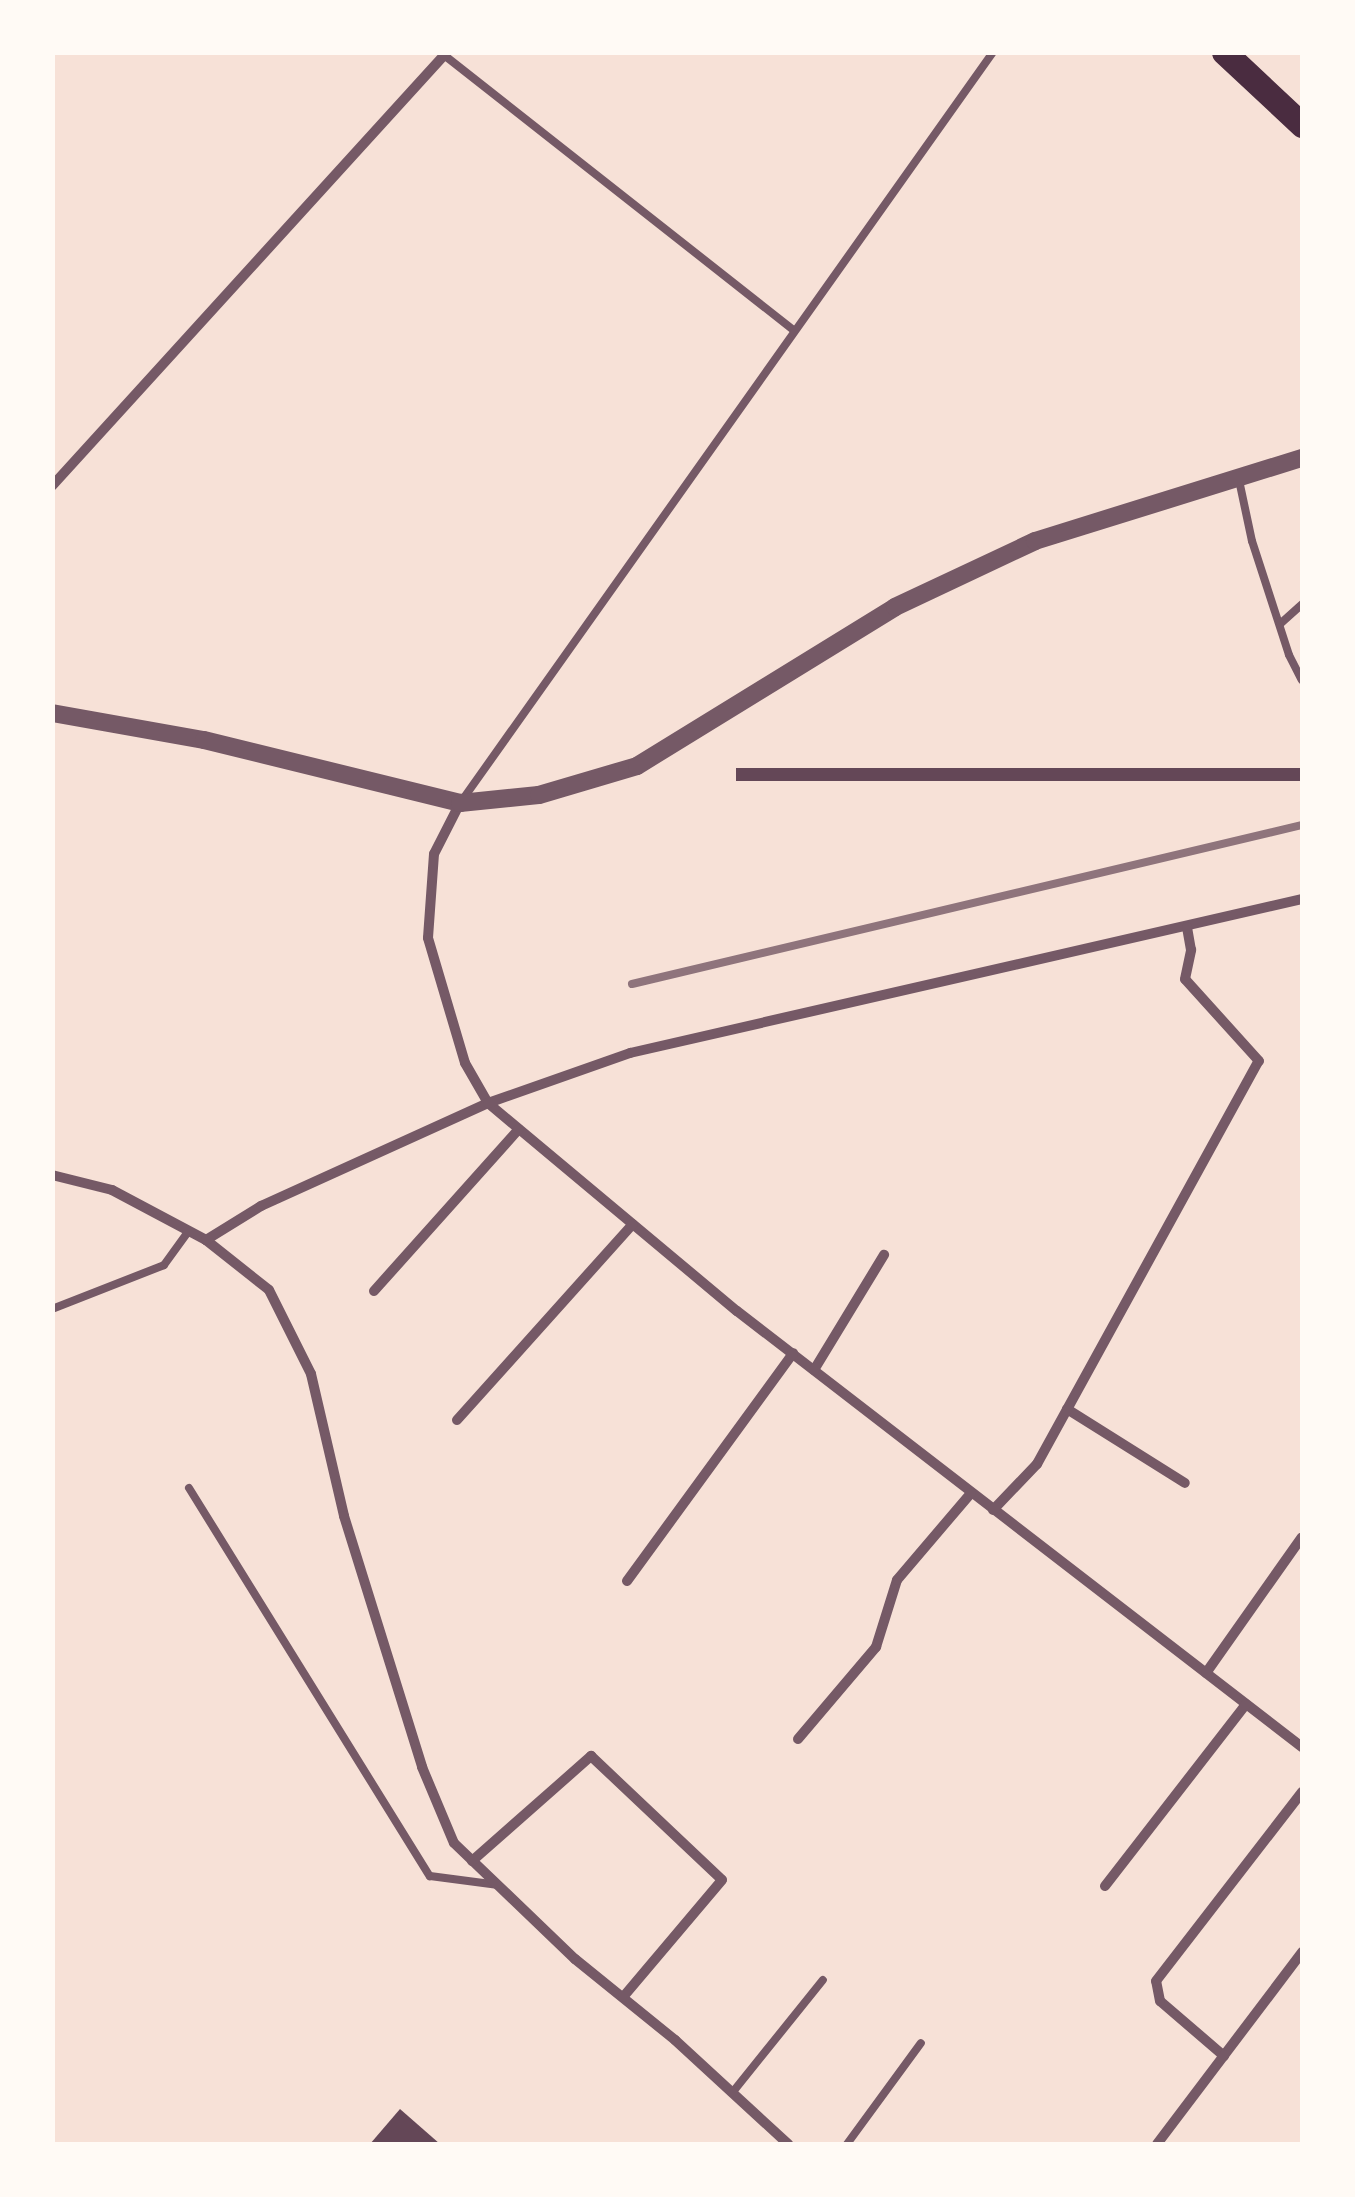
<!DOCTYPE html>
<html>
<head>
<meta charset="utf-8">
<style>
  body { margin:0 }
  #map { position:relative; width:1355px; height:2197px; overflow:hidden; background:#f7e1d7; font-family:"Alegreya Sans",sans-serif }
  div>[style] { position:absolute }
  .building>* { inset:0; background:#644757; transform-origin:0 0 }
  .service>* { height:8px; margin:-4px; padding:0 4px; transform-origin:4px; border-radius:4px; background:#755966 }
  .minor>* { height:10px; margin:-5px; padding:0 5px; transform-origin:5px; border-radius:5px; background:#755966 }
  .tertiary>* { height:18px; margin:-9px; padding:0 9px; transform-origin:9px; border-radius:9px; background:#755966 }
  .primary>* { height:25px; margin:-12.5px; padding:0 12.5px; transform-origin:12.5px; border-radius:12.5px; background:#4a2c40 }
  .rail>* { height:8px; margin:-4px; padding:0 4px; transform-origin:4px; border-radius:4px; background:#8f747c }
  span { translate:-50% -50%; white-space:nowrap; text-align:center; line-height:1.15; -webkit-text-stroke:8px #fffaf5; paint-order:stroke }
  .frame { position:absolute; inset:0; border:55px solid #fffaf5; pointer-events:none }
</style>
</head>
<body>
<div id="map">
  <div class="building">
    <i style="left:1302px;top:768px;width:13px;height:566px;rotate:90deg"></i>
    <i style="clip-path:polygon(400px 2109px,440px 2144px,370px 2144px)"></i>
  </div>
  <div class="service">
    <i style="left:444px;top:55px;width:444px;rotate:38.2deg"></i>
    <i style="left:1239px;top:480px;width:62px;rotate:78deg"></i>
    <i style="left:1252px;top:541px;width:120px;rotate:72deg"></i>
    <i style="left:1289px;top:655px;width:28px;rotate:63deg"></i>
    <i style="left:1280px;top:624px;width:30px;rotate:-42deg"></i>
    <i style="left:463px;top:799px;width:916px;rotate:-54.64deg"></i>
    <i style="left:52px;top:1309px;width:120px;rotate:-21.4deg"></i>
    <i style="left:164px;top:1265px;width:39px;rotate:-54deg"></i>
    <i style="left:189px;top:1488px;width:457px;rotate:58.2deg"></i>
    <i style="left:430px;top:1876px;width:69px;rotate:7.5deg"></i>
    <i style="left:732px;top:2093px;width:145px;rotate:-51.2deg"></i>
    <i style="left:847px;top:2144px;width:125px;rotate:-53.8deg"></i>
  </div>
  <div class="minor">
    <i style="left:52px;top:486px;width:587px;rotate:-47.69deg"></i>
    <i style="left:460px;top:803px;width:57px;rotate:117deg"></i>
    <i style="left:434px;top:854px;width:84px;rotate:94.1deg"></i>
    <i style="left:428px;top:938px;width:130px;rotate:73.5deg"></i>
    <i style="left:465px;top:1063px;width:46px;rotate:60.1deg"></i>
    <i style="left:488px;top:1103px;width:324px;rotate:39.9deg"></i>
    <i style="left:737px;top:1311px;width:714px;rotate:37.66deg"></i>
    <i style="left:52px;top:1175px;width:62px;rotate:14deg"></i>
    <i style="left:112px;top:1190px;width:106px;rotate:28deg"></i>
    <i style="left:206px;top:1240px;width:80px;rotate:38.4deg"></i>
    <i style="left:269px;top:1290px;width:94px;rotate:63.4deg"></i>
    <i style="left:311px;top:1374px;width:146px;rotate:76.9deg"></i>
    <i style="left:344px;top:1516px;width:263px;rotate:72.7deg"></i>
    <i style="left:422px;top:1767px;width:82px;rotate:67.2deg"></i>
    <i style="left:454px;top:1843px;width:168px;rotate:43.8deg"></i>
    <i style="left:575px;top:1959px;width:129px;rotate:39deg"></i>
    <i style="left:675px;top:2040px;width:154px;rotate:42.6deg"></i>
    <i style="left:206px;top:1240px;width:65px;rotate:-31.7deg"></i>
    <i style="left:261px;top:1206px;width:249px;rotate:-24.4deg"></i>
    <i style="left:488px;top:1103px;width:151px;rotate:-19.4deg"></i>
    <i style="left:630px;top:1053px;width:689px;rotate:-12.91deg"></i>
    <i style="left:374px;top:1291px;width:217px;rotate:-48.2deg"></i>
    <i style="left:814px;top:1370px;width:135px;rotate:-58.7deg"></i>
    <i style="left:1067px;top:1409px;width:139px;rotate:32.1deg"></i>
    <i style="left:457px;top:1420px;width:263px;rotate:-48.1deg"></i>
    <i style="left:993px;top:1510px;width:64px;rotate:-46.3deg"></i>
    <i style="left:1037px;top:1464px;width:460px;rotate:-61.2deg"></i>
    <i style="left:1259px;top:1061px;width:110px;rotate:-132.1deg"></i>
    <i style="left:1185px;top:979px;width:30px;rotate:-78deg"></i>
    <i style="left:1191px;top:950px;width:23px;rotate:-100deg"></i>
    <i style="left:627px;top:1581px;width:282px;rotate:-53.9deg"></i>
    <i style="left:1206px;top:1673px;width:166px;rotate:-54.8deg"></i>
    <i style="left:798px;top:1739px;width:121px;rotate:-49.7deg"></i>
    <i style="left:876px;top:1647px;width:70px;rotate:-72.6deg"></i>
    <i style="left:897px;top:1580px;width:114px;rotate:-49.6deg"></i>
    <i style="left:472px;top:1861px;width:159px;rotate:-41.4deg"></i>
    <i style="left:591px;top:1756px;width:180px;rotate:43.4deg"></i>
    <i style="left:722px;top:1880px;width:153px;rotate:130.2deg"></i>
    <i style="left:1105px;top:1886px;width:230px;rotate:-52.2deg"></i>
    <i style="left:1224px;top:2056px;width:84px;rotate:-139.3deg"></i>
    <i style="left:1160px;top:2001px;width:20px;rotate:-101deg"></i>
    <i style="left:1156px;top:1981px;width:239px;rotate:-52.3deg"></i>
    <i style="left:1157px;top:2144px;width:241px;rotate:-52.9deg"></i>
  </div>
  <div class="tertiary">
    <i style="left:52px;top:713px;width:154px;rotate:10.1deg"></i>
    <i style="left:204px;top:740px;width:264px;rotate:13.8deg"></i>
    <i style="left:460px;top:803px;width:79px;rotate:-5.8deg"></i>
    <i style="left:539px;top:795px;width:102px;rotate:-16.5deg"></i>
    <i style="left:637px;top:766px;width:303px;rotate:-31.6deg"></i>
    <i style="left:895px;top:607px;width:155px;rotate:-25.2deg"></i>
    <i style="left:1035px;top:541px;width:280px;rotate:-17.3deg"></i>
  </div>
  <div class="primary">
    <i style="left:1224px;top:52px;width:107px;rotate:43.1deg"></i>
  </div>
  <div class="rail">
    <i style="left:632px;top:984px;width:689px;rotate:-13.35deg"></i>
  </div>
  <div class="frame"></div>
</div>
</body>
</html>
